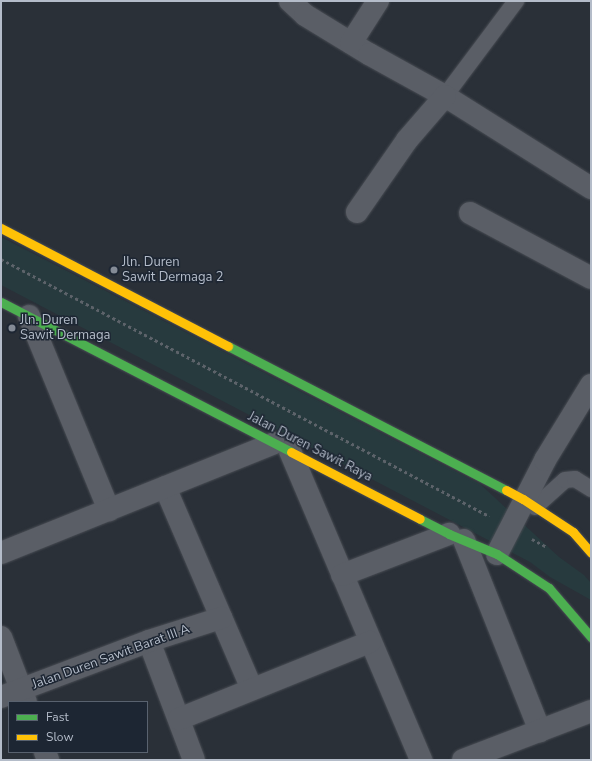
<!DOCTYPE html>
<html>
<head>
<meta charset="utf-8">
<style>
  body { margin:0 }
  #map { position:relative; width:592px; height:761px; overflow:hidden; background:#2a3038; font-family:"Nunito Sans",sans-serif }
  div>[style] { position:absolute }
  .green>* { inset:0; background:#273a3e }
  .path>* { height:2.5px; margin-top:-1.25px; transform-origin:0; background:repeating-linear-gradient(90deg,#5d636a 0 3px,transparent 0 6px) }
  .roads { filter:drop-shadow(0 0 1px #484c53) drop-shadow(0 0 1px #484c53) }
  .lane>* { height:16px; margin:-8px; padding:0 8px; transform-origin:8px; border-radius:8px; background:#5a5e66 }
  .street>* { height:22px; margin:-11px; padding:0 11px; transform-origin:11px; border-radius:11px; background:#5a5e66 }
  .fast>* { height:9px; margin:-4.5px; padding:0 4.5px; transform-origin:4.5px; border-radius:4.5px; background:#4caf50 }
  .slow>* { height:9px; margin:-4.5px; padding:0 4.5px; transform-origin:4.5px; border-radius:4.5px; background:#ffc107 }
  .dots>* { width:11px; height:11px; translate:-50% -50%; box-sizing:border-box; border:2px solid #1d2633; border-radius:50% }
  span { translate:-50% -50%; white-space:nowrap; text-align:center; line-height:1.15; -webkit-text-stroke:3px #1d2633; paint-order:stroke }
  .poi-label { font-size:13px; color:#b4bcc9 }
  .left { translate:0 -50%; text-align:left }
  .street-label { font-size:13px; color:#b4bcc9 }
  .frame { position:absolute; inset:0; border:2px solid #b4bcc9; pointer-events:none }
  .legend { position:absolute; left:8px; top:701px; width:140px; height:52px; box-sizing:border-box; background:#1d2633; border:1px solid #59626f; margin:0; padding:5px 7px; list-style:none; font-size:12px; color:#b4bcc9 }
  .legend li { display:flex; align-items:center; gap:8px; height:20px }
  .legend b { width:20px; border:1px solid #59626f }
</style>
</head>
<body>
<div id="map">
  <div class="green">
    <i style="clip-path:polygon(1px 237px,480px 484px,559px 557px,584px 575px,591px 583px,591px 600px,550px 577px,530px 562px,1px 285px)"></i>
  </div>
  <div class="path">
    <i style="left:1px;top:259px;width:552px;rotate:27.77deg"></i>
    <i style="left:532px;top:539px;width:17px;rotate:28deg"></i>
  </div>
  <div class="roads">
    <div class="lane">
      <i style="left:445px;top:96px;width:119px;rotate:-53.2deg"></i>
      <i style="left:535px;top:507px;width:40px;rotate:-42deg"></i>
      <i style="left:565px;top:480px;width:10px;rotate:-6deg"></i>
      <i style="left:575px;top:479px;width:19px;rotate:32deg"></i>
    </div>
    <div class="street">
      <i style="left:290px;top:1px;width:21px;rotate:43deg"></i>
      <i style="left:305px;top:15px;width:75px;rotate:31.4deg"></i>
      <i style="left:369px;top:54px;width:87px;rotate:28.9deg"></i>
      <i style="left:445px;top:96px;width:173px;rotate:32.2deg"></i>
      <i style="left:351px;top:43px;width:50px;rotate:-57.3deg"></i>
      <i style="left:357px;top:212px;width:88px;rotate:-55.2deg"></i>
      <i style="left:407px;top:140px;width:58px;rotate:-49.2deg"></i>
      <i style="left:470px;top:213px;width:137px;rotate:28.2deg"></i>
      <i style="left:29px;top:316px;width:210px;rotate:67.6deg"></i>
      <i style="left:290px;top:451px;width:336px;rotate:67deg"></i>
      <i style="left:165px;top:487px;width:220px;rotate:66.7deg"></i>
      <i style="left:464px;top:540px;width:206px;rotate:68.3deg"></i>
      <i style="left:1px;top:553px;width:294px;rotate:-21.9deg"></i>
      <i style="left:497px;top:554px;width:106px;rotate:-62.9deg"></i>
      <i style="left:545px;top:460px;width:88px;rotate:-58.5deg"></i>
      <i style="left:342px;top:575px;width:115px;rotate:-21deg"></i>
      <i style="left:1px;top:637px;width:70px;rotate:69deg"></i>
      <i style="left:149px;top:641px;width:127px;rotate:69.3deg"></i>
      <i style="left:1px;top:697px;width:158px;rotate:-20.7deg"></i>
      <i style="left:149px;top:641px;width:76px;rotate:-17.7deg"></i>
      <i style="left:179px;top:719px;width:206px;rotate:-22deg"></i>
      <i style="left:45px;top:752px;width:9px;rotate:69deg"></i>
      <i style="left:463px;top:760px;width:137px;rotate:-20.9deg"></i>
    </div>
    <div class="fast">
      <i style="left:1px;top:302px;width:326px;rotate:27.3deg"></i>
      <i style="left:228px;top:346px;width:313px;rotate:27.4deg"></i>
      <i style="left:420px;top:519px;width:33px;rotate:27deg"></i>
      <i style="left:449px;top:534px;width:52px;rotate:22.6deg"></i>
      <i style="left:497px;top:554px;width:62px;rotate:33.2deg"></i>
      <i style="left:549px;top:588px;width:65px;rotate:49.4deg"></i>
    </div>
    <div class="slow">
      <i style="left:1px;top:228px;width:256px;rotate:27.5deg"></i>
      <i style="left:291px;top:452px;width:145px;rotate:27.4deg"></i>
      <i style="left:506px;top:490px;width:19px;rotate:28deg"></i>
      <i style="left:523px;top:499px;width:60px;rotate:33.4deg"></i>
      <i style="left:573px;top:532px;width:28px;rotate:49deg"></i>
    </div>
  </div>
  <div class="dots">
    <i style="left:114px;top:270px;background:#848b96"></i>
    <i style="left:12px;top:328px;background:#848b96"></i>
  </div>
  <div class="poi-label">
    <span class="left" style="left:122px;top:270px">Jln. Duren<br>Sawit Dermaga 2</span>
    <span class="left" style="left:20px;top:328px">Jln. Duren<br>Sawit Dermaga</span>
  </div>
  <div class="street-label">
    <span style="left:310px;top:447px;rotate:27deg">Jalan Duren Sawit Raya</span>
    <span style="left:111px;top:657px;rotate:-20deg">Jalan Duren Sawit Barat III A</span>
  </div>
  <div class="frame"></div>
  <ul class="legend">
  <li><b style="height:5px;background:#4caf50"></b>Fast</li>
  <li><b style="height:5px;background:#ffc107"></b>Slow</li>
  </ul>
</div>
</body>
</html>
